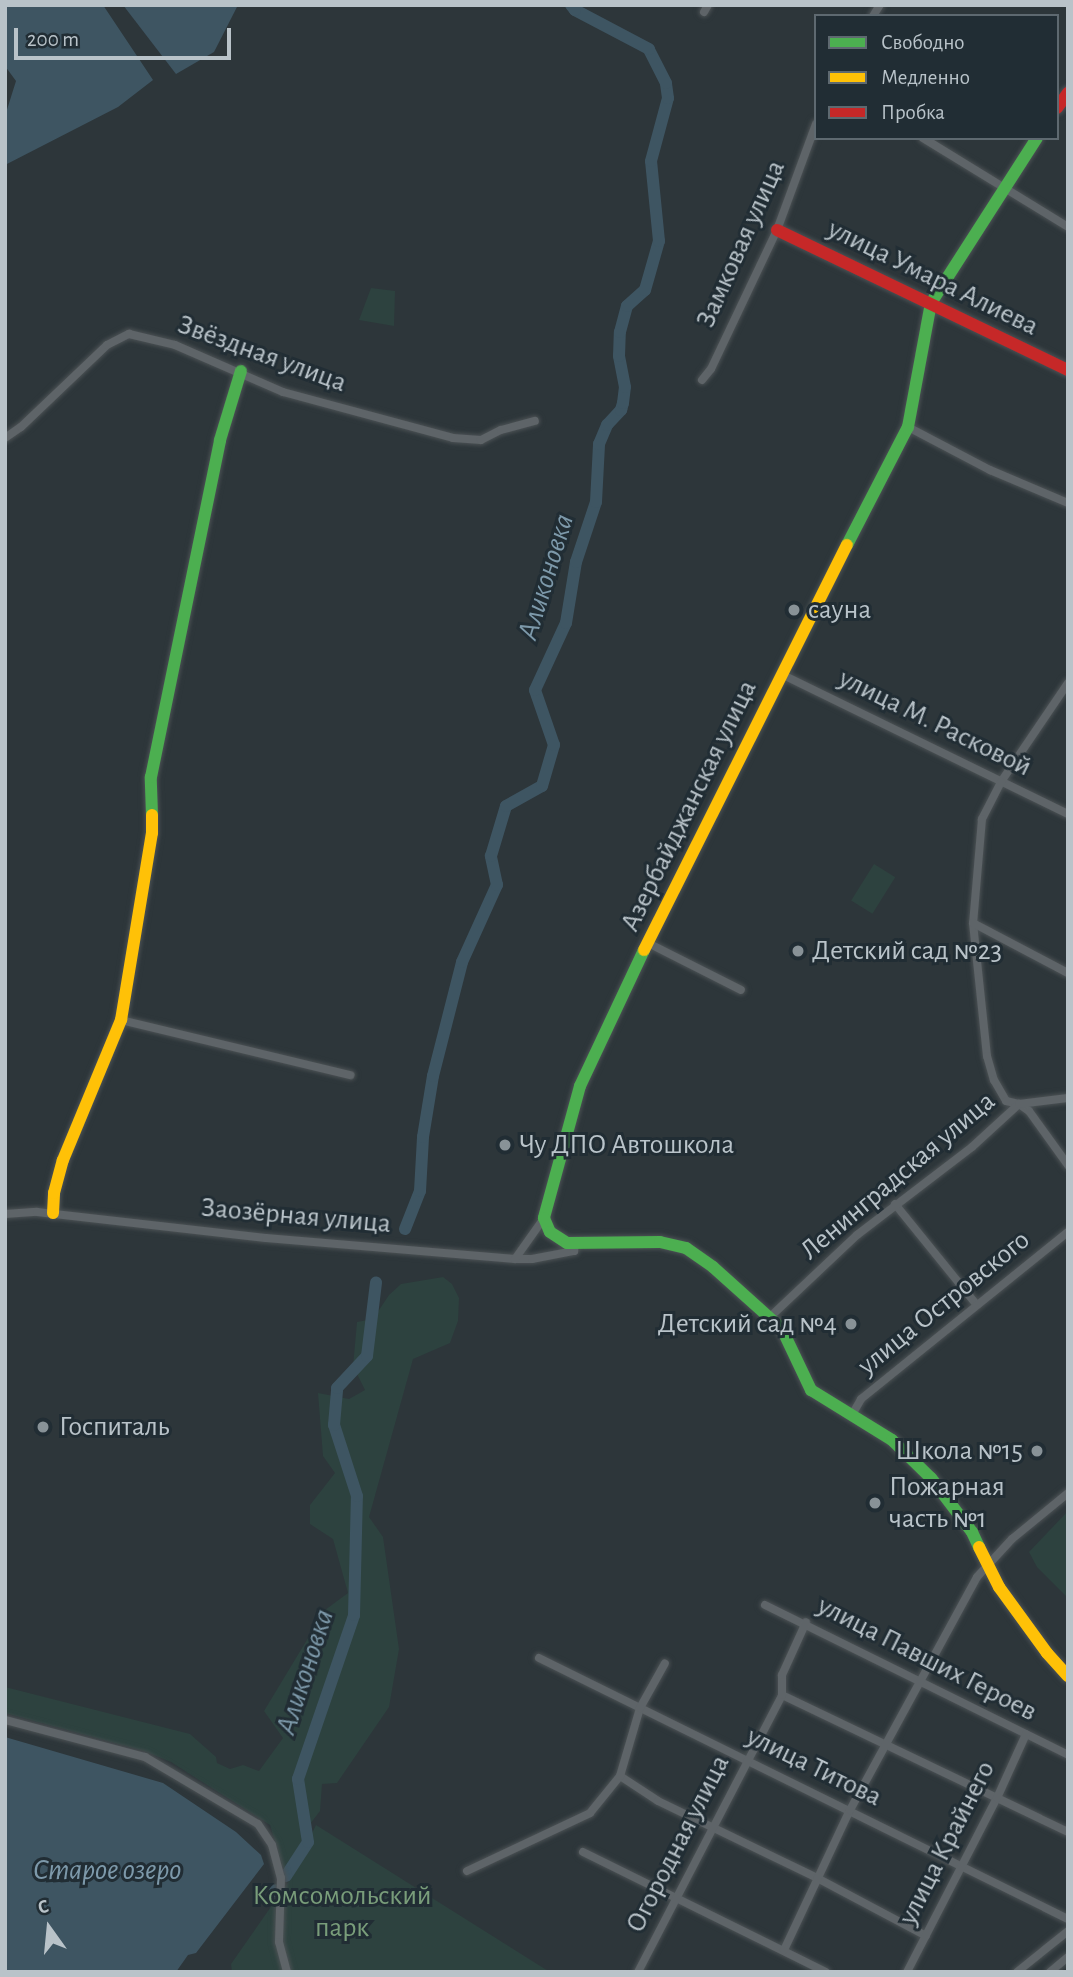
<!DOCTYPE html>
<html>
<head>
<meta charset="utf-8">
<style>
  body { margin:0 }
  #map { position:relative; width:1073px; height:1977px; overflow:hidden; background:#2d363a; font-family:"Alegreya Sans",sans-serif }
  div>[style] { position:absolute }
  .green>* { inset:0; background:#2d423f; transform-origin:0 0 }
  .water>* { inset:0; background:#3e5562 }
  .river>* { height:12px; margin:-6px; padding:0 6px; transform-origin:6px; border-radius:6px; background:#3e5562 }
  .roads { filter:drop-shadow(0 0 2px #4b5154) drop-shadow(0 0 2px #4b5154) }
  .street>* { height:8px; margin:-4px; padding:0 4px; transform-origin:4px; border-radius:4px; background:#5e6468 }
  .fast>* { height:12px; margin:-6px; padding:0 6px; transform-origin:6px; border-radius:6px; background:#4caf50 }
  .slow>* { height:12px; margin:-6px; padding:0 6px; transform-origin:6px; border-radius:6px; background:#ffc107 }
  .jam>* { height:12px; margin:-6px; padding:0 6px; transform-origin:6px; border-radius:6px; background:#c62828 }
  .dots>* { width:19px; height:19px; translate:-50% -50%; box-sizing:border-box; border:4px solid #212d34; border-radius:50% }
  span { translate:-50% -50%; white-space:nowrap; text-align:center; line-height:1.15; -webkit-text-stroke:6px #212d34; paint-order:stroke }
  .street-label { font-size:28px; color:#b9c3c9 }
  .poi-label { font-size:28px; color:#b9c3c9 }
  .left { translate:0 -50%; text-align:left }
  .right { translate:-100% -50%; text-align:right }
  .park-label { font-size:28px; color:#799d7a }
  .water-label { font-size:30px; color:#7d99aa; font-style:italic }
  .frame { position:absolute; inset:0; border:7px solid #b9c3c9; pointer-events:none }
  .legend { position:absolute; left:814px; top:14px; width:245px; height:126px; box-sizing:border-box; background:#212d34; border:2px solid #5e6970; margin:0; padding:9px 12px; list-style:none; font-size:21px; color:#b9c3c9 }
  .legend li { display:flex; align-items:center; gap:14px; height:35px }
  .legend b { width:35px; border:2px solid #5e6970 }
  .north { position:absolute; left:14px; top:1893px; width:70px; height:70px; -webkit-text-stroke:5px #212d34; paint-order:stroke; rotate:345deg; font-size:19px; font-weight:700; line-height:28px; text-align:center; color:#b9c3c9 }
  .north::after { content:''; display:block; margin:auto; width:24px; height:32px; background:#b9c3c9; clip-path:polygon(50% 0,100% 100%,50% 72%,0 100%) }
  .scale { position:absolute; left:14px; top:28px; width:217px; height:32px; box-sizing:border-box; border:4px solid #b9c3c9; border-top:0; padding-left:9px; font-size:21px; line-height:24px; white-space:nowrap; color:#b9c3c9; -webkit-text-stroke:5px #212d34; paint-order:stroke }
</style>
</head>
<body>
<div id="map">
  <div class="green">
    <i style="clip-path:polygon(371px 288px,395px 291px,394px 326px,359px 320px)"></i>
    <i style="left:874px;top:864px;width:25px;height:43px;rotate:32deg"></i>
    <i style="clip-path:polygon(443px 1277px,452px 1284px,459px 1298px,458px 1321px,450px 1343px,413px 1359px,369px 1517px,383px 1537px,399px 1649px,389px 1707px,337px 1783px,322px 1784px,320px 1811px,310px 1824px,306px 1808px,298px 1808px,304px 1837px,287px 1867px,283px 1868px,270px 1825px,171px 1762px,144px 1751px,5px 1713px,5px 1687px,190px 1734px,216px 1757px,217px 1763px,230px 1769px,243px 1765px,259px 1771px,283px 1738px,264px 1711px,325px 1610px,348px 1593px,333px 1539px,310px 1524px,310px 1505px,335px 1473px,323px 1456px,318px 1393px,349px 1399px,365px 1390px,353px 1366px,357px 1322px,373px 1319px,389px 1295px,401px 1284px)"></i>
    <i style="clip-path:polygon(1068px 1511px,1068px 1598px,1037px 1567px,1029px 1552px)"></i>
    <i style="clip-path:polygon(316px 1825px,545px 1969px,551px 1972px,232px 1972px,231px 1964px,289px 1881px)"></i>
  </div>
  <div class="water">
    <i style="clip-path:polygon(5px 5px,103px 5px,153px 80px,118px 107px,5px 165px,5px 116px,16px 81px,5px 66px)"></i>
    <i style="clip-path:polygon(123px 5px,238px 5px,214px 52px,176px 74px)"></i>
    <i style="clip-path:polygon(5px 1737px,163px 1783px,236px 1832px,261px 1855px,264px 1864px,196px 1953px,188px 1955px,176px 1972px,5px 1972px)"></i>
  </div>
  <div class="river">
    <i style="left:405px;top:1229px;width:41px;rotate:-68.5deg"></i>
    <i style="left:420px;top:1191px;width:54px;rotate:-86.8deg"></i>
    <i style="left:423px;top:1137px;width:62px;rotate:-80.7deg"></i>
    <i style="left:433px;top:1076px;width:118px;rotate:-75.7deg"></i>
    <i style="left:462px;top:962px;width:85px;rotate:-65.6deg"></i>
    <i style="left:497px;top:885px;width:30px;rotate:-102deg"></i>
    <i style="left:491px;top:856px;width:52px;rotate:-73.3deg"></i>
    <i style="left:506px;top:806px;width:41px;rotate:-29.1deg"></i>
    <i style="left:542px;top:786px;width:43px;rotate:-73.7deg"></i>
    <i style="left:554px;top:745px;width:58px;rotate:-109.1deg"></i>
    <i style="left:535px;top:690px;width:74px;rotate:-65.2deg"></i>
    <i style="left:566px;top:623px;width:62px;rotate:-80.7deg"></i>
    <i style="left:576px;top:562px;width:63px;rotate:-71.6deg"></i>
    <i style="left:596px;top:502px;width:58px;rotate:-87deg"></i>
    <i style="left:599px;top:444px;width:21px;rotate:-67deg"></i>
    <i style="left:607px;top:425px;width:21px;rotate:-47deg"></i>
    <i style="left:621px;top:410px;width:7px;rotate:-74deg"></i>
    <i style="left:623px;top:403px;width:16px;rotate:-83deg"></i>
    <i style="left:625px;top:387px;width:32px;rotate:-101deg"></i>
    <i style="left:619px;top:356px;width:24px;rotate:-88deg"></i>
    <i style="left:620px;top:332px;width:27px;rotate:-75deg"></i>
    <i style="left:627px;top:306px;width:24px;rotate:-42deg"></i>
    <i style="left:645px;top:290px;width:51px;rotate:-74.1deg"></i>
    <i style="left:659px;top:241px;width:80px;rotate:-95.7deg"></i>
    <i style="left:651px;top:161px;width:65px;rotate:-74.9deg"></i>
    <i style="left:668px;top:98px;width:15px;rotate:-98deg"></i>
    <i style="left:666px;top:83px;width:38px;rotate:-117deg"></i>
    <i style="left:649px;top:49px;width:84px;rotate:-152.2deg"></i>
    <i style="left:575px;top:10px;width:6px;rotate:-129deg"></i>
    <i style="left:286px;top:1876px;width:40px;rotate:-57.1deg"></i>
    <i style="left:308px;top:1842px;width:64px;rotate:-99deg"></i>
    <i style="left:298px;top:1779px;width:173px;rotate:-71.1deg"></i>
    <i style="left:354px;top:1615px;width:119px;rotate:-88.6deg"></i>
    <i style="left:357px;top:1496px;width:75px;rotate:-107.9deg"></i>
    <i style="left:334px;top:1425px;width:37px;rotate:-85deg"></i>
    <i style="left:337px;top:1388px;width:44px;rotate:-46.8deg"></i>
    <i style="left:367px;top:1356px;width:74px;rotate:-83deg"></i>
    <i style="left:275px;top:1891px;width:1px;rotate:-45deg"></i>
  </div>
  <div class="roads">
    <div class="street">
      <i style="left:704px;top:12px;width:8px;rotate:-60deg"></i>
      <i style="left:873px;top:16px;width:13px;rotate:-58deg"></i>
      <i style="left:923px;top:138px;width:170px;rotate:31.5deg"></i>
      <i style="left:702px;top:380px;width:14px;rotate:-51deg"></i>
      <i style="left:711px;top:369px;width:154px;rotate:-64.6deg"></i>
      <i style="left:777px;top:230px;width:113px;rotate:-69.8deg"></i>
      <i style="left:908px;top:427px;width:93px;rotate:27.7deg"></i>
      <i style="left:990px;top:470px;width:85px;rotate:22.9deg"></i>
      <i style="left:5px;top:438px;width:19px;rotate:-35deg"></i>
      <i style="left:21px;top:427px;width:119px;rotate:-43.6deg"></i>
      <i style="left:107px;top:345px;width:25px;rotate:-27deg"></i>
      <i style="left:129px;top:334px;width:47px;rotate:13.4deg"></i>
      <i style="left:175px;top:345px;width:118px;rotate:23.5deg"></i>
      <i style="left:283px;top:392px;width:176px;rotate:15.1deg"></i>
      <i style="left:453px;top:438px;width:28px;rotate:4deg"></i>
      <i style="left:481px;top:440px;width:22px;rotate:-27deg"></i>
      <i style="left:501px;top:430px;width:35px;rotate:-15deg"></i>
      <i style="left:781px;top:674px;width:319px;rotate:26deg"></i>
      <i style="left:1068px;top:683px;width:120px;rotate:124.1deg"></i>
      <i style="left:1001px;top:782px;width:42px;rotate:117.2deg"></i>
      <i style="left:982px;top:819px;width:104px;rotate:94.9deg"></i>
      <i style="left:973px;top:923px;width:134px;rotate:84deg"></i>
      <i style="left:987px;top:1056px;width:25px;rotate:74deg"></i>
      <i style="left:994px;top:1080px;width:24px;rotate:60deg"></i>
      <i style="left:1006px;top:1101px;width:13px;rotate:13deg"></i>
      <i style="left:1019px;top:1104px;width:12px;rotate:35deg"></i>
      <i style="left:1029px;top:1111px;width:67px;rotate:54.2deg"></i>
      <i style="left:973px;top:923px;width:107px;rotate:27.8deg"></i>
      <i style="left:648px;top:943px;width:104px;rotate:26.8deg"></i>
      <i style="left:121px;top:1020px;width:236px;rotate:13.5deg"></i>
      <i style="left:895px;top:1204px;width:129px;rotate:51deg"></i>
      <i style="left:5px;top:1214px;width:32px;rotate:-4deg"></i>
      <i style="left:37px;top:1212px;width:230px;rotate:6.5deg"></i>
      <i style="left:266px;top:1238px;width:250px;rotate:4.8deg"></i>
      <i style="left:515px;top:1259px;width:17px"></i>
      <i style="left:532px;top:1259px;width:43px;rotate:-10.8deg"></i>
      <i style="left:574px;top:1251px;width:6px;rotate:-81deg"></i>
      <i style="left:515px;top:1259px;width:50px;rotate:-54.7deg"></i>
      <i style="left:770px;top:1317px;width:120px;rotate:-43.3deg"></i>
      <i style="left:857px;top:1235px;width:145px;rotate:-37.4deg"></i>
      <i style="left:972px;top:1147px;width:64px;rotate:-42.5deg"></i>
      <i style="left:1019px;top:1104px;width:49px;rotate:-7deg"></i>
      <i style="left:853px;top:1413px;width:16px;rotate:-60deg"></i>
      <i style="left:861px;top:1399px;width:266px;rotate:-38.9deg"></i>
      <i style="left:765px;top:1605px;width:338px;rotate:26.3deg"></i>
      <i style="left:539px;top:1658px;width:590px;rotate:26.26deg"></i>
      <i style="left:782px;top:1695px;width:317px;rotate:25.6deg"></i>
      <i style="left:5px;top:1720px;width:145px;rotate:14.8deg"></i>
      <i style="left:145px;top:1757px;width:131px;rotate:30.7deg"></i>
      <i style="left:258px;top:1824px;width:25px;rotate:56deg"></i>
      <i style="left:272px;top:1845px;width:34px;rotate:75deg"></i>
      <i style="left:281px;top:1878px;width:64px;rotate:91.8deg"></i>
      <i style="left:279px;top:1942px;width:31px;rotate:75deg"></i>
      <i style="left:620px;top:1776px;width:45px;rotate:33.3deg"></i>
      <i style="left:658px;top:1801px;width:179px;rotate:25.8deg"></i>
      <i style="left:819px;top:1879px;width:121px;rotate:28deg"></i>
      <i style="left:583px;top:1852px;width:271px;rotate:26.3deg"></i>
      <i style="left:467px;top:1871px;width:136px;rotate:-25.2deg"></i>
      <i style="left:590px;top:1813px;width:48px;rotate:-51deg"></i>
      <i style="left:620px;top:1776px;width:71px;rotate:-73.6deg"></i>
      <i style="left:640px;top:1708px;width:51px;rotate:-60.9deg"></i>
      <i style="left:784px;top:1950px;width:155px;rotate:-64.8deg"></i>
      <i style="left:850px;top:1810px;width:265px;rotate:-61.4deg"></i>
      <i style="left:977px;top:1577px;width:52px;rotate:-47.4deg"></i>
      <i style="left:1012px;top:1539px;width:72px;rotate:-39.4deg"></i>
      <i style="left:638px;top:1972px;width:312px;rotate:-62.5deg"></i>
      <i style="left:782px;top:1695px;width:20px;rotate:-90deg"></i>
      <i style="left:782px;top:1675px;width:58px;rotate:-65.6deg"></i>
      <i style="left:907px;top:1972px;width:196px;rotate:-62.7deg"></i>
      <i style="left:997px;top:1798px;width:70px;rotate:-65.6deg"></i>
      <i style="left:1017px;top:1972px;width:65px;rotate:-38.8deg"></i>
      <i style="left:1050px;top:1972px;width:23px;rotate:-40deg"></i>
    </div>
    <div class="fast">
      <i style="left:847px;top:545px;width:133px;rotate:-62.7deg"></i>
      <i style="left:908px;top:427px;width:126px;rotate:-79.5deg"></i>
      <i style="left:931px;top:303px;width:196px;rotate:-57.3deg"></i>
      <i style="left:152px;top:815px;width:38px;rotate:-92deg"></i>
      <i style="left:151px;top:777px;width:344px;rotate:-78.4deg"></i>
      <i style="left:220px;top:440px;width:72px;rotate:-73.1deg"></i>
      <i style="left:644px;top:950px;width:150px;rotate:115.2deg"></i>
      <i style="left:580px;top:1086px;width:137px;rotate:105.3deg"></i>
      <i style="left:544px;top:1218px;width:15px;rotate:67deg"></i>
      <i style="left:550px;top:1232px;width:20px;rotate:33deg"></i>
      <i style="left:567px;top:1243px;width:93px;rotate:-0.6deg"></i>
      <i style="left:660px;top:1242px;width:27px;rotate:13deg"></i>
      <i style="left:686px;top:1248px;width:33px;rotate:35deg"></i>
      <i style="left:713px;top:1267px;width:93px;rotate:41.9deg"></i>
      <i style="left:782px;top:1329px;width:68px;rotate:64.6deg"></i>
      <i style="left:811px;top:1390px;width:95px;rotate:31.7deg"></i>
      <i style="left:892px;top:1440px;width:54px;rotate:44.3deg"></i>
      <i style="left:931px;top:1478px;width:68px;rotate:52.8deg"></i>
      <i style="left:972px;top:1532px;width:17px;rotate:65deg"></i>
    </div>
    <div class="slow">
      <i style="left:644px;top:950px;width:453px;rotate:-63.4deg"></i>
      <i style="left:53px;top:1213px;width:20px;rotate:-87deg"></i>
      <i style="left:54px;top:1193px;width:34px;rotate:-75deg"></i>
      <i style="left:63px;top:1160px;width:152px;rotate:-67.5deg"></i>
      <i style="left:121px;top:1020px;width:190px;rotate:-80.6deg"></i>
      <i style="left:152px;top:833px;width:18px;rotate:-90deg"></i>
      <i style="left:979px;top:1547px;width:45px;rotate:63.4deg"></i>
      <i style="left:999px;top:1587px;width:82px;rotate:54deg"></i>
      <i style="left:1047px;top:1653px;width:31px;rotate:48deg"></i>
    </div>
    <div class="jam">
      <i style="left:1057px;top:108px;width:19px;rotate:-54deg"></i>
      <i style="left:777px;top:230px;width:323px;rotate:25.7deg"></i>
    </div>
  </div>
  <div class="dots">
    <i style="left:794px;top:610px;background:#889297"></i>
    <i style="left:798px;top:951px;background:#889297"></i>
    <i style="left:505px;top:1145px;background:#889297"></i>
    <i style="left:851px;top:1324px;background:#889297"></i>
    <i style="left:43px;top:1427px;background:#889297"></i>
    <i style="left:1037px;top:1451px;background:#889297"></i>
    <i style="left:875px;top:1503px;background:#889297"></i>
  </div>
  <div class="street-label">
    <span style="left:741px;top:244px;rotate:-66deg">Замковая улица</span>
    <span style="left:933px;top:278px;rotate:26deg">улица Умара Алиева</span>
    <span style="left:262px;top:354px;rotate:20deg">Звёздная улица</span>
    <span style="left:935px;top:723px;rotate:26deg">улица М. Расковой</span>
    <span style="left:689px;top:806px;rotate:-64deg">Азербайджанская улица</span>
    <span style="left:898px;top:1176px;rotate:-40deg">Ленинградская улица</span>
    <span style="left:296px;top:1216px;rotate:5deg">Заозёрная улица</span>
    <span style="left:944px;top:1303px;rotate:-39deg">улица Островского</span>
    <span style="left:927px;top:1659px;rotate:27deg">улица Павших Героев</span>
    <span style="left:814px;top:1767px;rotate:26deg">улица Титова</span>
    <span style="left:947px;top:1843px;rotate:-63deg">улица Крайнего</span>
    <span style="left:678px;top:1844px;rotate:-63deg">Огородная улица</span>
  </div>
  <div class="poi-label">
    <span class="left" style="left:808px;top:610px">сауна</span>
    <span class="left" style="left:812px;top:951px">Детский сад №23</span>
    <span class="left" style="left:519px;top:1145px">Чу ДПО Автошкола</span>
    <span class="right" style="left:837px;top:1324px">Детский сад №4</span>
    <span class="left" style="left:59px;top:1427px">Госпиталь</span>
    <span class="right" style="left:1023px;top:1451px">Школа №15</span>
    <span class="left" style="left:889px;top:1503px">Пожарная<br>часть №1</span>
  </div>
  <div class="park-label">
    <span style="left:342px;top:1912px">Комсомольский<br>парк</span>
  </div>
  <div class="water-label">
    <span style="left:546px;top:577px;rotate:-73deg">Аликоновка</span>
    <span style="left:305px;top:1672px;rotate:-72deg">Аликоновка</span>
    <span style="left:107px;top:1870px">Старое озеро</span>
  </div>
  <div class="frame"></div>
  <ul class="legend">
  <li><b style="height:9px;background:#4caf50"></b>Свободно</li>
  <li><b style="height:9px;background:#ffc107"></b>Медленно</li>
  <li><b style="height:9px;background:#c62828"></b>Пробка</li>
  </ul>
  <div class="north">С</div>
  <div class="scale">200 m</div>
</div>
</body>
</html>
